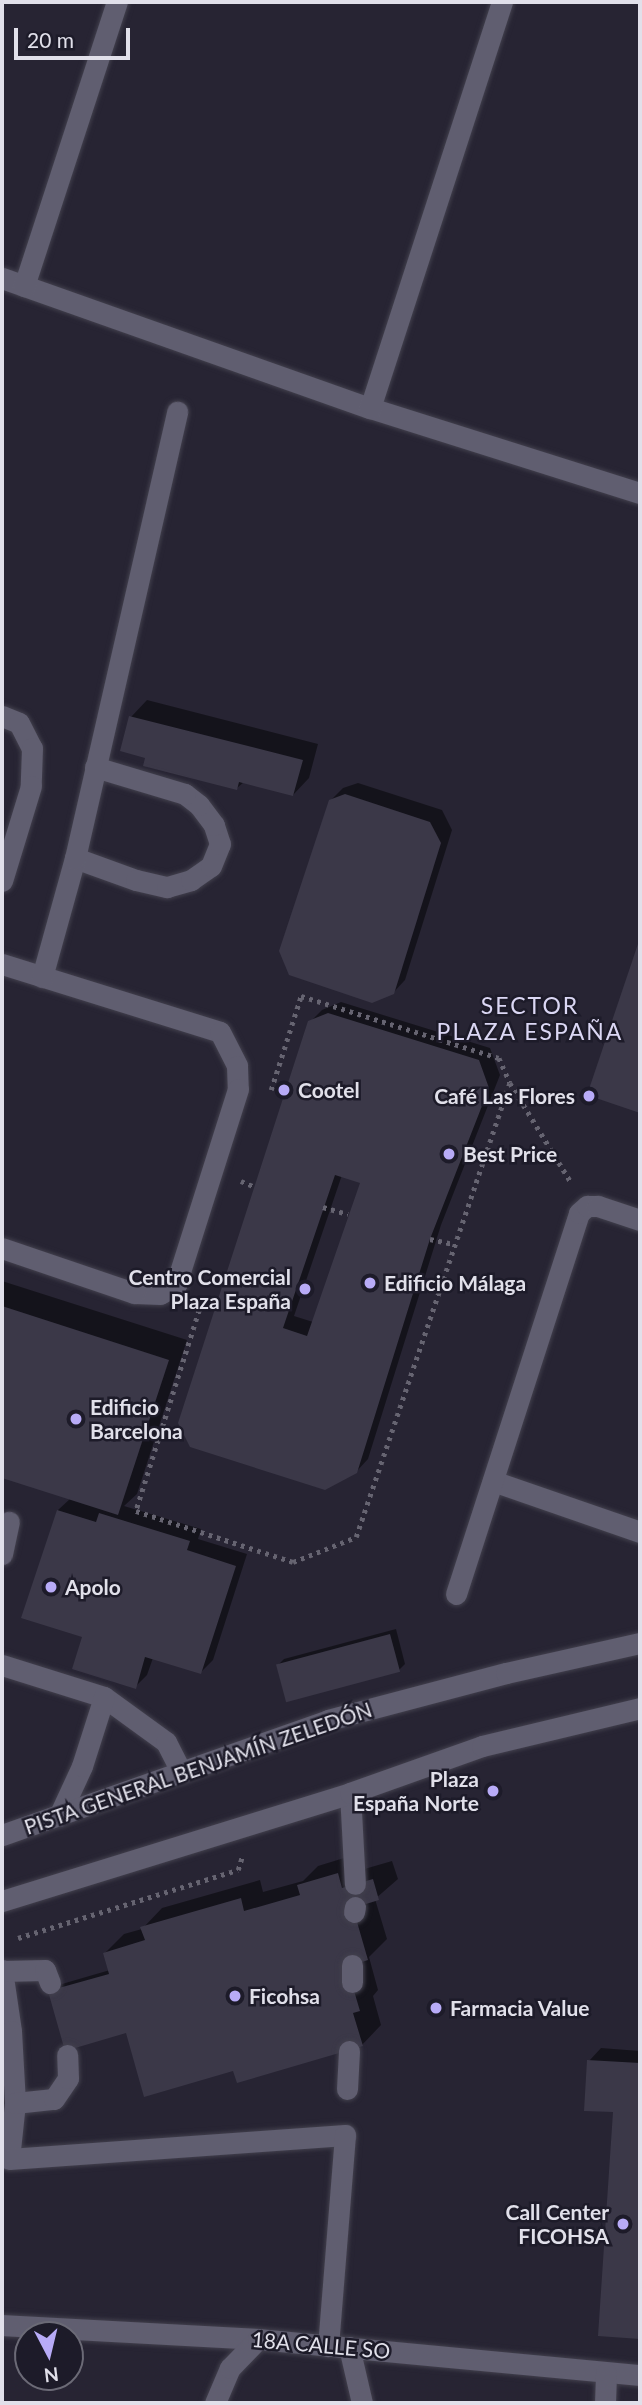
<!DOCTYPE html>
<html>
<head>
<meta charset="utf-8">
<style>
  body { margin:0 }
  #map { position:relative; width:642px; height:2405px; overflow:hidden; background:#272433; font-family:Lato,sans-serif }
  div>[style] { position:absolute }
  .shadow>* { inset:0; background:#0007 }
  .building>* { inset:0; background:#3b3848; transform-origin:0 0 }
  .path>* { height:4.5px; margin-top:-2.25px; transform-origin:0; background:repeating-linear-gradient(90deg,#666471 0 3.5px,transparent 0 8.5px) }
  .roads { filter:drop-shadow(0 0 2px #42404d) drop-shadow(0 0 2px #42404d) }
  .lane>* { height:21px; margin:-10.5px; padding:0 10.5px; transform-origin:10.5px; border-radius:10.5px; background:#605e70 }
  .street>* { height:21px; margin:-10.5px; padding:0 10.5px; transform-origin:10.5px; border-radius:10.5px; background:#605e70 }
  .secondary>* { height:21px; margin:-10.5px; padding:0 10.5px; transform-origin:10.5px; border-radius:10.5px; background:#605e70 }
  .dots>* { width:19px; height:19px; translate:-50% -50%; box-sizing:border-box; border:4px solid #1d1b29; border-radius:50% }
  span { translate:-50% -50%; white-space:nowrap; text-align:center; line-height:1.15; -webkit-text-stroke:5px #1d1b29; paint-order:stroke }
  .poi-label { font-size:21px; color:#e1e0ea; font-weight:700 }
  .left { translate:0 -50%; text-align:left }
  .right { translate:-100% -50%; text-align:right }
  .street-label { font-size:21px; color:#e1e0ea }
  .neighbourhood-label { font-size:23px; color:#dbd7f4; letter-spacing:2px }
  .frame { position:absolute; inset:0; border:4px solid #e1e0ea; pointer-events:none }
  .north { position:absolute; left:14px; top:2321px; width:70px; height:70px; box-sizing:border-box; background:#1d1b29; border:2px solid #6b6a76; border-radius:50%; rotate:173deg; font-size:19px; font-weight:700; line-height:28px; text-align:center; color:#e1e0ea }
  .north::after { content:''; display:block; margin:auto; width:24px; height:32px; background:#b8abf7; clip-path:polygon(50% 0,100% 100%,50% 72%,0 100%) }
  .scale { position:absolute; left:14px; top:28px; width:116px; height:32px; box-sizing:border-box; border:4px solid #e1e0ea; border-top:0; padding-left:9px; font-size:21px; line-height:24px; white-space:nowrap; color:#e1e0ea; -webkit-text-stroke:5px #1d1b29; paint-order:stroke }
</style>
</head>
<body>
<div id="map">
  <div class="shadow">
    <i style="clip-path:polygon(147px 700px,318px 744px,309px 778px,293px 795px,244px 782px,237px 788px,147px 756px,131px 717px)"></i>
    <i style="clip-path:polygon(358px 783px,442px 810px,452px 830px,405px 980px,393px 993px,330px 801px,343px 788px)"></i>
    <i style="clip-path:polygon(640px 942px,640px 1111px,589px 1094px)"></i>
    <i style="clip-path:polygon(evenodd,341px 1002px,490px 1048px,500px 1075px,441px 1225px,368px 1459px,356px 1472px,180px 1423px,310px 1022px,322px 1010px,341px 1002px,342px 1175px,362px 1182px,313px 1322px,294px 1316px,342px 1175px)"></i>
    <i style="clip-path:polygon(2px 1281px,187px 1340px,137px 1494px,124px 1506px,201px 1529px,198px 1539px,247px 1554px,213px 1660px,201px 1672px,153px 1658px,147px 1675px,135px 1687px,84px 1636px,58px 1510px,71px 1498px,2px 1476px)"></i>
    <i style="clip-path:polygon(396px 1629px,405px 1664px,399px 1670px,278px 1665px,284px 1659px)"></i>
    <i style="clip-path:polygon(357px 1854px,361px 1870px,392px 1861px,398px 1879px,375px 1899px,387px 1939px,369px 1957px,378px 1990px,373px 1996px,381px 2025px,362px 2045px,127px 2031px,66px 2048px,55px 1986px,110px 1970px,105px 1953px,124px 1934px,142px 1929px,162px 1908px,260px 1880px,263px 1892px,303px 1881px,318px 1866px)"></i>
    <i style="clip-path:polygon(601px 2048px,640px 2051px,640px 2337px,600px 2335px,615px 2111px,589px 2061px)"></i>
  </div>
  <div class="building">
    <i style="clip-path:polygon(129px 716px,303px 760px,293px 796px,239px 782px,237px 790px,143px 766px,145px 758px,120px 751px)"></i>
    <i style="clip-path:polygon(345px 794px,430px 822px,441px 843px,394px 994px,372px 1003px,289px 975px,279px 951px,329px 800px)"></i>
    <i style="clip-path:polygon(640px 938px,640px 1113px,587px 1095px)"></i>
    <i style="clip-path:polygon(evenodd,328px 1013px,479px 1060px,489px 1088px,430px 1239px,357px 1473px,325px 1490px,190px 1447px,178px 1423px,308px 1021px,328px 1013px,335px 1175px,360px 1183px,307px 1336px,283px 1328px,335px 1175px)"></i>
    <i style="clip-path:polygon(2px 1306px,169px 1360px,118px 1515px,2px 1478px)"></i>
    <i style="clip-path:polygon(57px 1510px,96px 1522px,99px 1513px,190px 1541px,187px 1550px,236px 1566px,201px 1674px,145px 1657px,136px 1689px,72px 1669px,82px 1637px,21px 1618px)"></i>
    <i style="left:390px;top:1634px;width:39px;height:118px;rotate:75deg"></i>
    <i style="clip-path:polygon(338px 1873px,342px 1888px,373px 1879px,379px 1900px,353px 1908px,368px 1960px,347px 1967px,360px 2011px,353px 2013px,363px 2046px,237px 2083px,233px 2071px,144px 2097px,126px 2033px,65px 2051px,48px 1991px,109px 1974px,103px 1953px,145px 1940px,140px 1927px,241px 1898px,244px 1911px,300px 1895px,297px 1885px)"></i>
    <i style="clip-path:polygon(587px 2060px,640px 2063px,640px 2339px,598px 2336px,613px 2112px,584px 2111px)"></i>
  </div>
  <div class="path">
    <i style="left:271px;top:1090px;width:99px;rotate:-72.3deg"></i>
    <i style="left:301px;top:996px;width:207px;rotate:17.4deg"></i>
    <i style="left:499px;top:1058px;width:27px;rotate:66deg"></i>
    <i style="left:510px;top:1083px;width:116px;rotate:58.4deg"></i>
    <i style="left:241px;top:1181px;width:13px;rotate:23deg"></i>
    <i style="left:323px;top:1207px;width:26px;rotate:16deg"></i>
    <i style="left:430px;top:1239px;width:25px;rotate:12deg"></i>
    <i style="left:202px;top:1302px;width:219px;rotate:107.5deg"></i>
    <i style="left:136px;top:1511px;width:165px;rotate:18deg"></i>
    <i style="left:293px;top:1562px;width:68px;rotate:-21.6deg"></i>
    <i style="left:356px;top:1537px;width:479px;rotate:-71.3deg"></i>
    <i style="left:18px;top:1938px;width:230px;rotate:-17.2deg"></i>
    <i style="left:238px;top:1870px;width:14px;rotate:-73deg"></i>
  </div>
  <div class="roads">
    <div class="lane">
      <i style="left:2px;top:716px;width:18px;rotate:22deg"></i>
      <i style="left:19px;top:723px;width:28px;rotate:63deg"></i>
      <i style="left:32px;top:748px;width:38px;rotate:92deg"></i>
      <i style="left:31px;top:786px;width:99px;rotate:107deg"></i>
      <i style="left:75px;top:858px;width:65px;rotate:19.8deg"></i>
      <i style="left:136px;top:880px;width:32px;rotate:13deg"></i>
      <i style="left:167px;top:887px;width:25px;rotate:-16deg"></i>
      <i style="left:191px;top:880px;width:24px;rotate:-35deg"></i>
      <i style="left:211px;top:866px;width:24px;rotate:-68deg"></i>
      <i style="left:220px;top:844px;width:20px;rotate:-108deg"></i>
      <i style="left:214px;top:825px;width:25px;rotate:-127deg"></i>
      <i style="left:199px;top:805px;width:18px;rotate:-142deg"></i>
      <i style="left:185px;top:794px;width:94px;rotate:-163.3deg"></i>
      <i style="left:2px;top:964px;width:228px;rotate:17.3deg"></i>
      <i style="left:220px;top:1032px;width:38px;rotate:63deg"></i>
      <i style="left:237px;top:1066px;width:23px;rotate:88deg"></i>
      <i style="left:238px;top:1089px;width:206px;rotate:107.6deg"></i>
      <i style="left:176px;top:1285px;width:18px;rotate:151deg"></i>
      <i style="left:160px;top:1294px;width:26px;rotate:-178deg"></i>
      <i style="left:134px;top:1293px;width:139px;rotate:-161.2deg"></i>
      <i style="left:42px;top:977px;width:123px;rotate:-74.5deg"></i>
      <i style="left:75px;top:858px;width:458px;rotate:-77.1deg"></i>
      <i style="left:493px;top:1481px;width:156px;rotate:19.1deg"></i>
      <i style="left:2px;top:1554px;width:33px;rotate:-78deg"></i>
      <i style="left:456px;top:1594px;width:400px;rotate:-72.1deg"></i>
      <i style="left:579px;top:1213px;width:11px;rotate:-41deg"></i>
      <i style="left:587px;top:1206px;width:11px"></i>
      <i style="left:598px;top:1206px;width:44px;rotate:18.4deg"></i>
      <i style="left:2px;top:1665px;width:107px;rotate:17.4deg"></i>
      <i style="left:104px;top:1697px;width:77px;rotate:36deg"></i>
      <i style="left:166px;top:1742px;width:34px;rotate:63deg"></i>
      <i style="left:350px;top:1793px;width:91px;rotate:86.9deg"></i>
      <i style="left:59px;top:1816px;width:55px;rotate:-65.3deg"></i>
      <i style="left:82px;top:1766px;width:72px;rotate:-72.3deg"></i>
      <i style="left:354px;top:1912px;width:5px;rotate:-79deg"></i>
      <i style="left:2px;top:1970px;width:62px;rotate:81.6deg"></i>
      <i style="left:11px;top:2031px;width:72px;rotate:86.8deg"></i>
      <i style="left:15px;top:2103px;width:56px;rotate:96.1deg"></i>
      <i style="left:9px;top:2159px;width:337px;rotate:-4.1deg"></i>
      <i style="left:345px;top:2135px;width:212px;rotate:94.6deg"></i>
      <i style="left:2px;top:1971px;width:43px;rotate:-1.3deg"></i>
      <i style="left:45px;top:1970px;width:14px;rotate:69deg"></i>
      <i style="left:352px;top:1982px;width:17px;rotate:-90deg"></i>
      <i style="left:347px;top:2089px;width:38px;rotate:-87deg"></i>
      <i style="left:15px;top:2103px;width:39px;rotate:-6deg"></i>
      <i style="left:54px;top:2099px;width:25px;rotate:-56deg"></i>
      <i style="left:68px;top:2078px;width:23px;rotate:-92deg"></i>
      <i style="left:2px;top:2325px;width:256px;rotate:3.1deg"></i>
      <i style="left:349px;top:2347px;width:57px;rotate:76.9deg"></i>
      <i style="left:215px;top:2403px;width:38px;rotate:-67deg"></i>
      <i style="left:230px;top:2368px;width:40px;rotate:-46deg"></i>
    </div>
    <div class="street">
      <i style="left:2px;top:278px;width:390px;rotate:19.5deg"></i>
      <i style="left:370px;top:408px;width:283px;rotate:17.5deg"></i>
      <i style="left:24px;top:286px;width:299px;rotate:-71.9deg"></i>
      <i style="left:370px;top:408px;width:427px;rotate:-72deg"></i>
      <i style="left:258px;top:2339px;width:384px;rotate:5.4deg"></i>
      <i style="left:605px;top:2403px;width:30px;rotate:-88deg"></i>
    </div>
    <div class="secondary">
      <i style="left:2px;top:1835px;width:346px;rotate:-19.4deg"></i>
      <i style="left:328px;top:1720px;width:184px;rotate:-14.8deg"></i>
      <i style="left:506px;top:1673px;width:137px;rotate:-12.6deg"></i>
      <i style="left:2px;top:1901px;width:364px;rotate:-17.2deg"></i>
      <i style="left:350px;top:1793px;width:140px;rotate:-19.6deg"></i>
      <i style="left:482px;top:1746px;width:163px;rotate:-13.5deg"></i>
    </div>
  </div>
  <div class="dots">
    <i style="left:284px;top:1090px;background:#b8abf7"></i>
    <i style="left:589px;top:1096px;background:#b8abf7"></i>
    <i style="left:449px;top:1154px;background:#b8abf7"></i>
    <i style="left:370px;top:1283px;background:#b8abf7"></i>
    <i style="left:305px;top:1289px;background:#b8abf7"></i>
    <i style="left:76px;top:1419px;background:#b8abf7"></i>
    <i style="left:51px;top:1587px;background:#b8abf7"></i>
    <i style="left:493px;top:1791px;background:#b8abf7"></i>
    <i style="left:235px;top:1996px;background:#b8abf7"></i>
    <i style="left:436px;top:2008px;background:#b8abf7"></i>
    <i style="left:623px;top:2224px;background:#b8abf7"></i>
  </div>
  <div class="poi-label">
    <span class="left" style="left:298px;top:1090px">Cootel</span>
    <span class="right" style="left:575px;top:1096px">Café Las Flores</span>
    <span class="left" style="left:463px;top:1154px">Best Price</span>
    <span class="right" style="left:291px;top:1289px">Centro Comercial<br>Plaza España</span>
    <span class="left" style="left:384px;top:1283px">Edificio Málaga</span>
    <span class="left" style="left:90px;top:1419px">Edificio<br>Barcelona</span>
    <span class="left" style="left:65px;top:1587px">Apolo</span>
    <span class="right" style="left:479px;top:1791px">Plaza<br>España Norte</span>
    <span class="left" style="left:249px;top:1996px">Ficohsa</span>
    <span class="left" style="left:450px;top:2008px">Farmacia Value</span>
    <span class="right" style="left:609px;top:2224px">Call Center<br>FICOHSA</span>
  </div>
  <div class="street-label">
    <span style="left:198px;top:1768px;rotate:-19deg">PISTA GENERAL BENJAMÍN ZELEDÓN</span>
    <span style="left:321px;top:2345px;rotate:5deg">18A CALLE SO</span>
  </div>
  <div class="neighbourhood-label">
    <span style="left:530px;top:1018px">SECTOR<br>PLAZA ESPAÑA</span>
  </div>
  <div class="frame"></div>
  <div class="north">N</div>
  <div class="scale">20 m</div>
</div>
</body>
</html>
